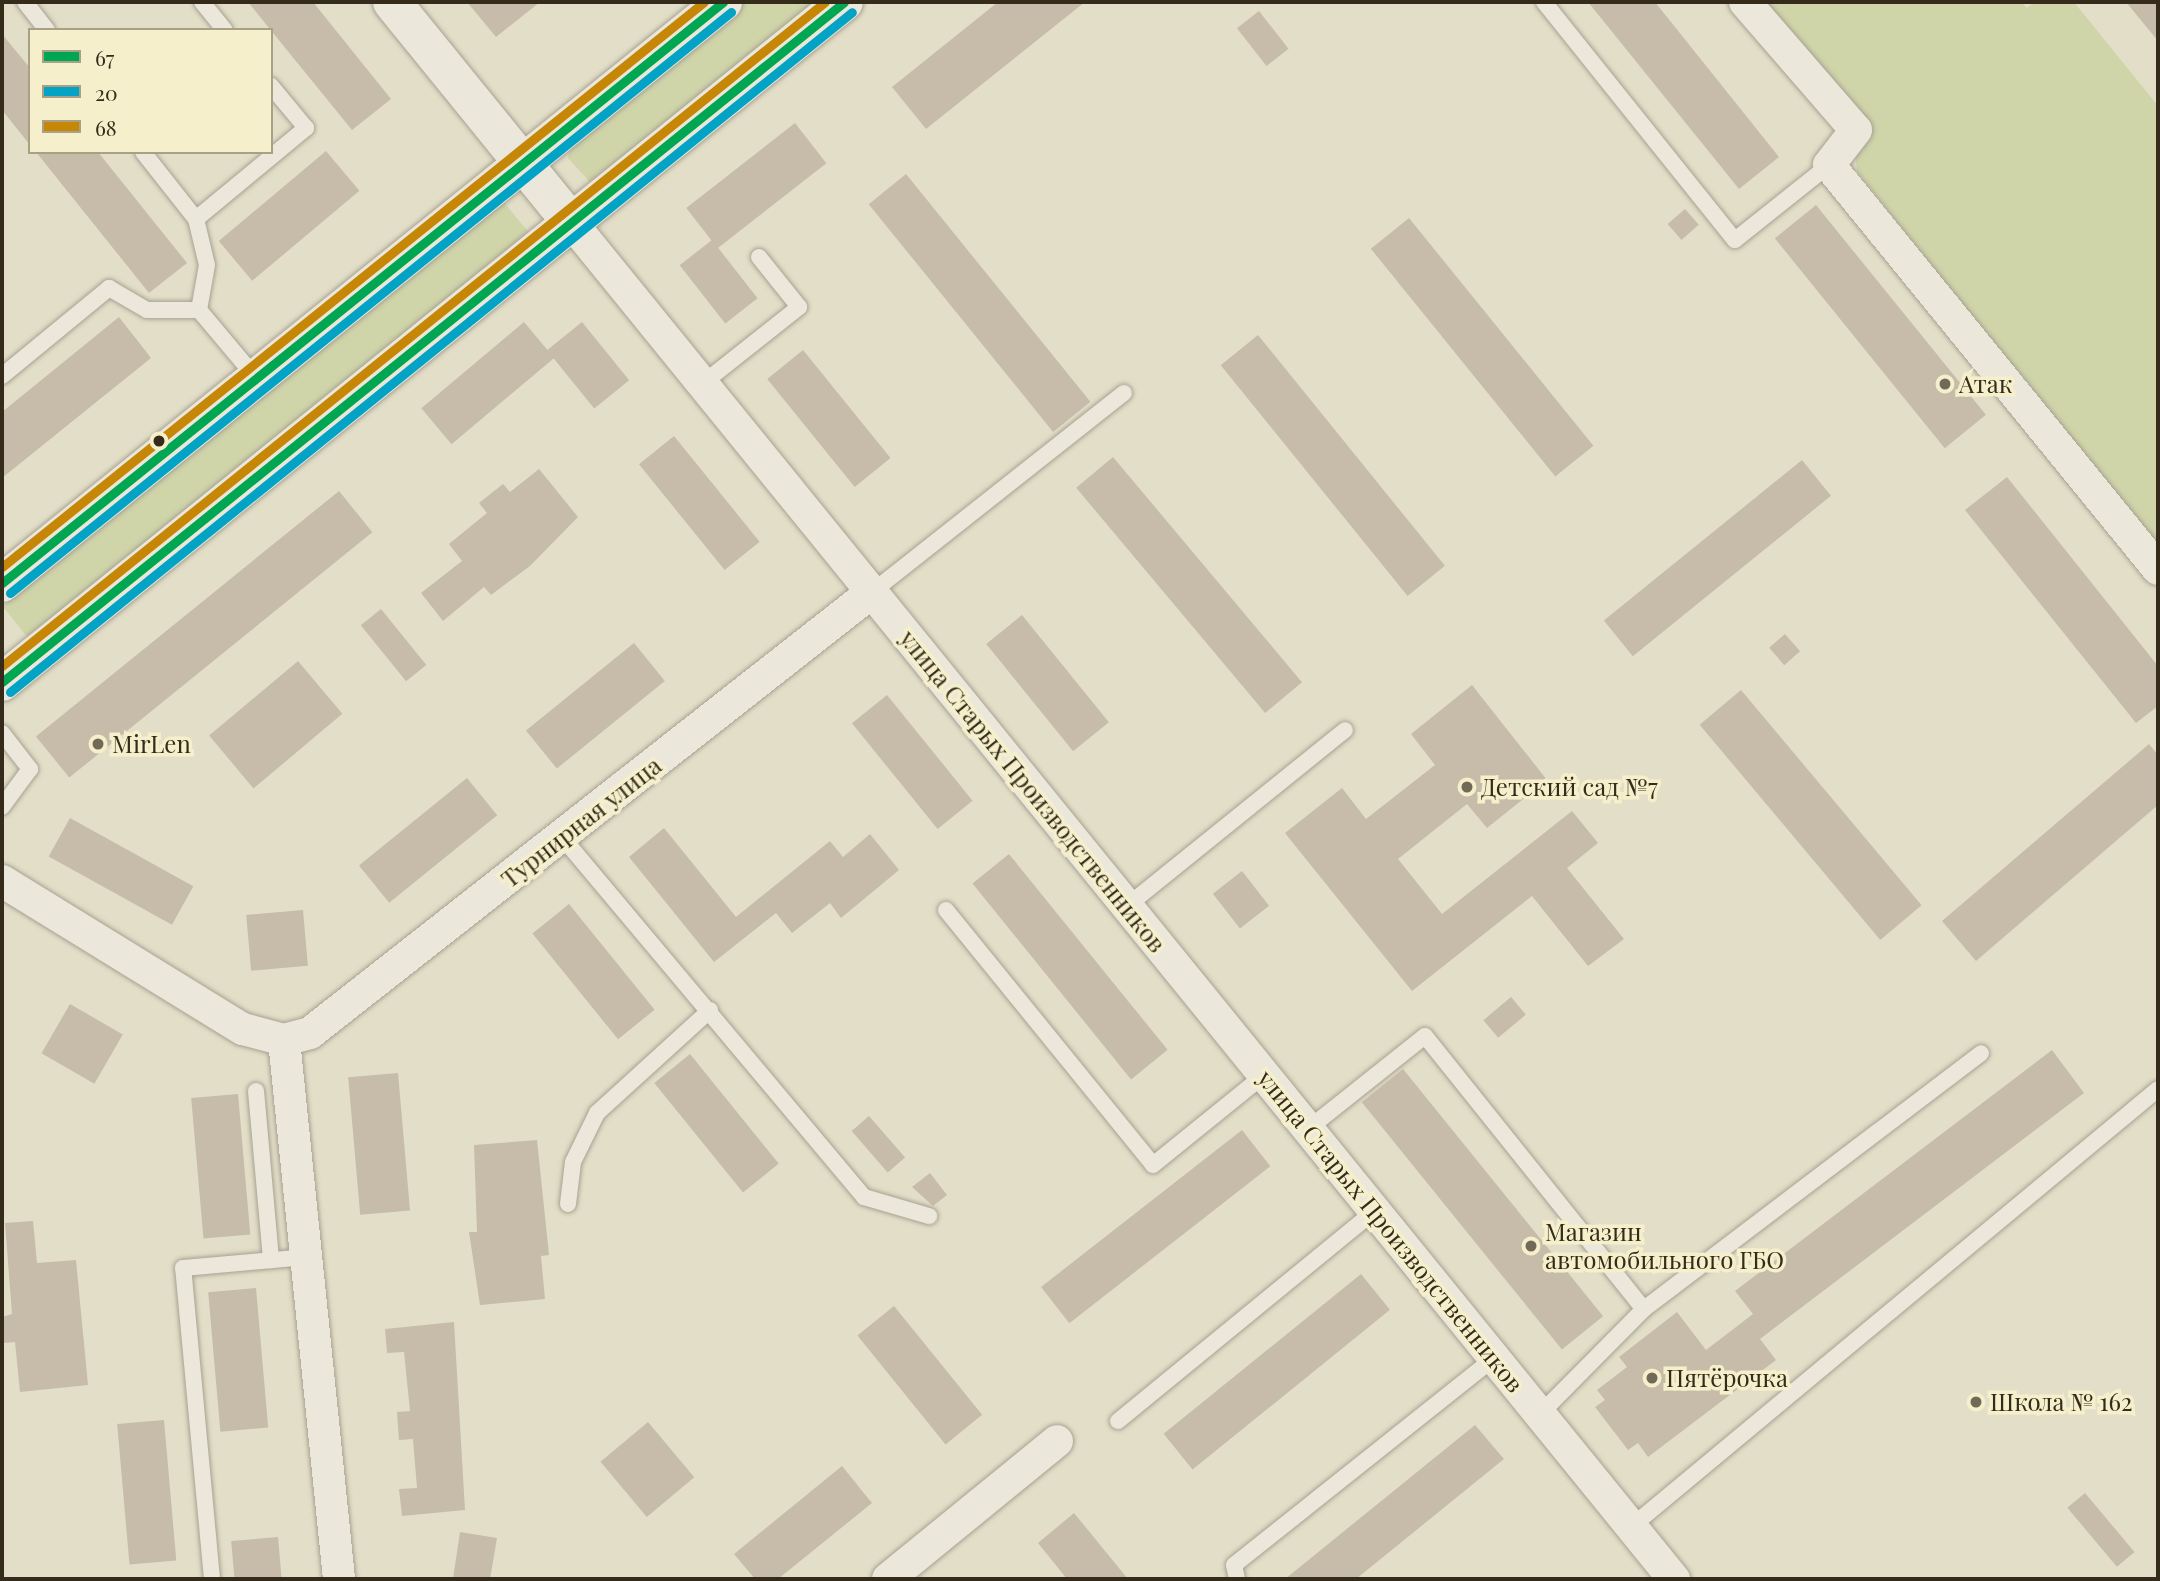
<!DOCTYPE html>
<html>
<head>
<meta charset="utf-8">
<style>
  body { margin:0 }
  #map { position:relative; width:2160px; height:1581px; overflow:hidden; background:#e3dec8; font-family:"Playfair Display",serif }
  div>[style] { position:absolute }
  .green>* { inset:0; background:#cfd4a9; transform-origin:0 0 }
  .building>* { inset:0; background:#c7bca9; transform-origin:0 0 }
  .roads { filter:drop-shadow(0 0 2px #a7a292) drop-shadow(0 0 2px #a7a292) }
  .service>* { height:16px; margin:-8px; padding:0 8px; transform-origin:8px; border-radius:8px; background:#ebe7da }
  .minor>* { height:32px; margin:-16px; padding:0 16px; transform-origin:16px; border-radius:16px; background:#ebe7da }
  .tertiary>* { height:38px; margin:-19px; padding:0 19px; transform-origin:19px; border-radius:19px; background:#ebe7da }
  .secondary>* { height:38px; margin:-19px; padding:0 19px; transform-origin:19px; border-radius:19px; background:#ebe7da }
  .bus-1>* { height:9px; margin:-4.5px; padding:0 4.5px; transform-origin:4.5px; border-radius:4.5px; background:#00a651 }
  .bus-2>* { height:9px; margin:-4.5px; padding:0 4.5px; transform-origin:4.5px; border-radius:4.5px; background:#03a3c5 }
  .bus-3>* { height:9px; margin:-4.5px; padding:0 4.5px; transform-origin:4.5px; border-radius:4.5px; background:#c68707 }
  .dots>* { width:19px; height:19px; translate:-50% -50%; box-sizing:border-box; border:4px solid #f6efcc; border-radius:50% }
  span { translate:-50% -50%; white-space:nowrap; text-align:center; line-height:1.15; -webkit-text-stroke:7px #f6efcc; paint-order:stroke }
  .poi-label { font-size:24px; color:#352b1b }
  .left { translate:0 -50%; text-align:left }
  .street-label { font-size:24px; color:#352b1b }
  .frame { position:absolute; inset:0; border:4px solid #352b1b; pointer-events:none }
  .legend { position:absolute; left:28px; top:28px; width:245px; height:126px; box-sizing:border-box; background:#f6efcc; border:2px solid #a9a185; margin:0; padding:9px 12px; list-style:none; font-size:21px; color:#352b1b }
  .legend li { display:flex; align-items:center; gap:14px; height:35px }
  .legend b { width:35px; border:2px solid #a9a185 }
</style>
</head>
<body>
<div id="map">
  <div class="green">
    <i style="clip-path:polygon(746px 2px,822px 2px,590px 182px,568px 158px,570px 146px)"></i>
    <i style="clip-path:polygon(1752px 2px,2021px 2px,2027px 8px,2035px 2px,2074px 2px,2158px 106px,2158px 553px,1857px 171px,1854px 146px)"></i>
    <i style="left:503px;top:201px;width:49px;height:644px;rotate:51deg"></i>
  </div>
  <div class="building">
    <i style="clip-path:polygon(248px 2px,313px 2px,391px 99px,352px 130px)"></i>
    <i style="clip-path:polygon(467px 2px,540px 2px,496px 37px)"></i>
    <i style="clip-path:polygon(998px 2px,1085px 2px,926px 129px,892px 87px)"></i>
    <i style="clip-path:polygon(1588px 2px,1655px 2px,1779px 157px,1739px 189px)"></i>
    <i style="clip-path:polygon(2126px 2px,2158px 2px,2158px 41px)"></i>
    <i style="left:1259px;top:11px;width:48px;height:28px;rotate:52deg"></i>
    <i style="clip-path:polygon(2px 34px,30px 68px,30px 145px,2px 110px)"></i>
    <i style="left:795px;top:123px;width:51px;height:138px;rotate:52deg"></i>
    <i style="left:326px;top:151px;width:52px;height:140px;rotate:50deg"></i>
    <i style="clip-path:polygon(36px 152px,98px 152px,187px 263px,149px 293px)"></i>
    <i style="left:906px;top:174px;width:293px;height:48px;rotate:51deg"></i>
    <i style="left:1816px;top:205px;width:270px;height:53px;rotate:51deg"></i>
    <i style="left:1685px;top:209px;width:21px;height:23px;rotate:49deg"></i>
    <i style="left:1409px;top:218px;width:293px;height:49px;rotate:51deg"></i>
    <i style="left:712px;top:240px;width:74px;height:41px;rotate:52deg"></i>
    <i style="clip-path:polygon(119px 317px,151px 358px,2px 478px,2px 412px)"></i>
    <i style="left:524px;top:322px;width:47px;height:134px;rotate:50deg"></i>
    <i style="left:582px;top:322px;width:75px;height:45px;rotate:51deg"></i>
    <i style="left:1258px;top:335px;width:297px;height:48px;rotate:51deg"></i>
    <i style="left:803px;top:350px;width:139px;height:46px;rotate:51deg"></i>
    <i style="left:674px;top:436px;width:136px;height:45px;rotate:51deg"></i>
    <i style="left:1113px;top:457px;width:294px;height:48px;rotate:50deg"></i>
    <i style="left:1802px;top:460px;width:46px;height:255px;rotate:51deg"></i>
    <i style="clip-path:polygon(539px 469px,578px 517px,530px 566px,491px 595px,484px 587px,443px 621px,421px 593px,462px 561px,449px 544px,487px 513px,479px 503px,503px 484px,510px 492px)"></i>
    <i style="clip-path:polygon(2007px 477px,2158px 666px,2158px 706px,2136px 723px,1965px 510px)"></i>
    <i style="left:339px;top:491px;width:53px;height:390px;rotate:51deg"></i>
    <i style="left:381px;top:609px;width:72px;height:26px;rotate:51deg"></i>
    <i style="left:1022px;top:615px;width:138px;height:46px;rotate:51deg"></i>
    <i style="left:1785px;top:634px;width:23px;height:21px;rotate:49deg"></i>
    <i style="left:634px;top:643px;width:49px;height:139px;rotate:51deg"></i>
    <i style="left:298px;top:661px;width:69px;height:116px;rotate:50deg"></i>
    <i style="clip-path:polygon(1472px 685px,1547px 780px,1487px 828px,1467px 804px,1398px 859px,1442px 914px,1572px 811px,1598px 843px,1567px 868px,1624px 939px,1588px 966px,1532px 896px,1412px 991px,1285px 833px,1342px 788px,1366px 819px,1435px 765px,1411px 734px)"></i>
    <i style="left:1741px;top:690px;width:281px;height:54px;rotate:50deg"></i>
    <i style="left:887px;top:695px;width:136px;height:45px;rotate:51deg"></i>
    <i style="clip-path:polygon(2149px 744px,2158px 755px,2158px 805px,1976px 961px,1942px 921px)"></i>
    <i style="left:467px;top:778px;width:48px;height:139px;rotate:51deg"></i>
    <i style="left:70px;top:818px;width:141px;height:44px;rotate:29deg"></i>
    <i style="clip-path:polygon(664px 828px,736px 917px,830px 841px,843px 857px,870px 834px,899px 870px,841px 918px,830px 903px,792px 933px,776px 913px,714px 962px,629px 857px)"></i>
    <i style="left:1009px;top:854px;width:252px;height:47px;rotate:51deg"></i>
    <i style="left:1242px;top:871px;width:44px;height:37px;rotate:52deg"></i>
    <i style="left:569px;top:904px;width:136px;height:47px;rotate:51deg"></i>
    <i style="left:303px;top:910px;width:56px;height:57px;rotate:85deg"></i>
    <i style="left:1511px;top:997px;width:23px;height:36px;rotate:50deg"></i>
    <i style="left:70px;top:1004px;width:61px;height:57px;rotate:30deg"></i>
    <i style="clip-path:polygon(2052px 1050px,2084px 1093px,1760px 1339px,1776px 1360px,1648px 1457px,1638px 1443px,1628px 1450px,1595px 1407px,1605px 1400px,1597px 1390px,1627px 1367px,1619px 1357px,1677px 1312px,1706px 1350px,1753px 1314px,1735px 1291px)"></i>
    <i style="left:690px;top:1054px;width:141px;height:46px;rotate:51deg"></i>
    <i style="left:1403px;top:1069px;width:318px;height:53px;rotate:51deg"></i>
    <i style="left:398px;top:1073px;width:138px;height:50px;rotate:85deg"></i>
    <i style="left:238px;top:1094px;width:141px;height:47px;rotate:85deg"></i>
    <i style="left:869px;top:1116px;width:55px;height:23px;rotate:49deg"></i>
    <i style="left:1242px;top:1130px;width:46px;height:255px;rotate:52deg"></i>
    <i style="clip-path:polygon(537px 1140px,549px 1255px,541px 1256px,545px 1299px,480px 1305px,469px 1232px,477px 1232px,474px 1145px)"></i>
    <i style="clip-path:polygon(930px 1173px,947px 1195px,933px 1206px,912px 1187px)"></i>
    <i style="clip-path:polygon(33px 1221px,37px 1263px,76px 1260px,88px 1385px,20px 1392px,15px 1342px,4px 1343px,2px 1317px,12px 1314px,5px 1223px)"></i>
    <i style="left:1361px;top:1274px;width:46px;height:254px;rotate:51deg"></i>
    <i style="left:256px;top:1288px;width:140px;height:48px;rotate:85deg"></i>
    <i style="left:894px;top:1306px;width:140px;height:47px;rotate:51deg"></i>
    <i style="clip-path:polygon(454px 1322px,465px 1510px,402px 1516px,399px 1489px,417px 1488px,413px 1439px,399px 1440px,397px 1412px,410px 1411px,404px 1352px,387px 1353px,385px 1329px)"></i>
    <i style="left:164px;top:1420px;width:141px;height:47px;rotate:85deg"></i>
    <i style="left:648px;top:1422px;width:72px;height:62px;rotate:50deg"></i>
    <i style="clip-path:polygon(1475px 1425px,1504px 1459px,1356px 1579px,1285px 1579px)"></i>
    <i style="clip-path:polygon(842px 1466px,872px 1503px,778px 1579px,755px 1579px,734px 1554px)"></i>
    <i style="left:2085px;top:1493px;width:77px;height:23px;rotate:50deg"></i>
    <i style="clip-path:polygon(1074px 1513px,1128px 1579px,1067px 1579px,1038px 1543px)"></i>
    <i style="clip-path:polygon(460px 1532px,497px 1538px,490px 1579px,453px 1579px)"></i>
    <i style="left:278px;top:1537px;width:42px;height:47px;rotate:85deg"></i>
  </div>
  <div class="roads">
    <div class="service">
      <i style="left:25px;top:2px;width:36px;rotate:52deg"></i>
      <i style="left:202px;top:2px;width:36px;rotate:51deg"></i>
      <i style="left:1544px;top:2px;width:305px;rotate:51.3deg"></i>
      <i style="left:1735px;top:240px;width:120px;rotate:-38.6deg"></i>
      <i style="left:143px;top:152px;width:85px;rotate:51.7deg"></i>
      <i style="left:196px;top:219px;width:47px;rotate:76.6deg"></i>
      <i style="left:207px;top:265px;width:46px;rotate:100.1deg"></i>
      <i style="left:196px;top:219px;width:143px;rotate:-39.6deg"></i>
      <i style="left:306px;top:128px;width:55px;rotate:-129.8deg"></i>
      <i style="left:2px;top:376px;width:139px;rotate:-39.4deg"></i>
      <i style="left:109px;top:288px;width:44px;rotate:30.1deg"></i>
      <i style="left:147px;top:310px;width:52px"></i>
      <i style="left:199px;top:310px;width:89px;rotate:50deg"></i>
      <i style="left:702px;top:384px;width:124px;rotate:-38.4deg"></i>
      <i style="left:799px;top:307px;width:64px;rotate:-128.7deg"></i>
      <i style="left:872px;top:592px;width:321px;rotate:-38.3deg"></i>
      <i style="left:2px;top:733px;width:46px;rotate:52.1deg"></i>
      <i style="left:30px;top:769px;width:47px;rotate:126.4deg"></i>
      <i style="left:562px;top:837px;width:470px;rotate:50deg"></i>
      <i style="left:864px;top:1197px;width:68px;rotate:16.3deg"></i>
      <i style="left:1127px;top:906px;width:280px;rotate:-38.9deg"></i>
      <i style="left:946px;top:910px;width:328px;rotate:50.9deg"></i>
      <i style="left:1153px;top:1165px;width:143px;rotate:-39deg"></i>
      <i style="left:256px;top:1091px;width:170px;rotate:84.9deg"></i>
      <i style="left:1308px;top:1129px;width:149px;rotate:-38.5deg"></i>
      <i style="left:1425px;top:1036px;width:350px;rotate:51.3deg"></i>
      <i style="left:568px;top:1204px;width:42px;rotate:-83.2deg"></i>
      <i style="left:573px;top:1162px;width:55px;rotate:-63.9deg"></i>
      <i style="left:597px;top:1113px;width:153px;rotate:-42.3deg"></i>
      <i style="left:1540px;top:1414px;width:148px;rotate:-45.3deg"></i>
      <i style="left:1644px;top:1309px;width:423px;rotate:-37.2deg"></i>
      <i style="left:1118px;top:1421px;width:332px;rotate:-39.3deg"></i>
      <i style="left:1631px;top:1527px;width:685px;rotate:-39.73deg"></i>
      <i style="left:212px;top:1579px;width:312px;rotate:-95.3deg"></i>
      <i style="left:183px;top:1268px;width:123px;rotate:-5.1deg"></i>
      <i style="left:1237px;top:1579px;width:14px;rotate:-102deg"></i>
      <i style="left:1234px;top:1565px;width:332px;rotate:-38.5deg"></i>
    </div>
    <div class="minor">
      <i style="left:1745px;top:2px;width:169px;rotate:49.1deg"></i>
      <i style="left:1856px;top:130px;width:44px;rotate:127.6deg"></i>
      <i style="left:1829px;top:165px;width:521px;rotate:50.84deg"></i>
      <i style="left:571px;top:222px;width:1749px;rotate:50.9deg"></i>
      <i style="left:2px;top:881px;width:283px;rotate:31.6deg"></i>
      <i style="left:243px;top:1029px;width:42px;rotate:15deg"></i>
      <i style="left:284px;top:1040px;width:27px;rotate:-15deg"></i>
      <i style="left:310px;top:1033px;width:714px;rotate:-38.12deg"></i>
      <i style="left:284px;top:1040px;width:542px;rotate:84.17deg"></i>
      <i style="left:888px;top:1579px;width:218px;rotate:-39.2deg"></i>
    </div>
    <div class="tertiary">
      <i style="left:392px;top:2px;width:208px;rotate:50.9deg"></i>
    </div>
    <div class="secondary">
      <i style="left:523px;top:163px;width:76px;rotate:50.9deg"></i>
      <i style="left:2px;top:583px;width:926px;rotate:-38.86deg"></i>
      <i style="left:2px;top:682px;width:1082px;rotate:-38.92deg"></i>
    </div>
  </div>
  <div class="bus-1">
    <i style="left:2px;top:583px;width:926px;rotate:-38.86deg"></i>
    <i style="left:2px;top:682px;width:1082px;rotate:-38.92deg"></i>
  </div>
  <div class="bus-2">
    <i style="left:10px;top:593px;width:926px;rotate:-38.86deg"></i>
    <i style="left:10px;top:692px;width:1082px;rotate:-38.92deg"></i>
  </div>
  <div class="bus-3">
    <i style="left:2px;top:567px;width:901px;rotate:-38.83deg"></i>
    <i style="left:2px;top:666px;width:1057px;rotate:-38.9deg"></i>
  </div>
  <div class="dots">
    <i style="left:1945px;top:384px;background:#726a58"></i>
    <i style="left:159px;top:441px;background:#352b1b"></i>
    <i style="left:98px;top:744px;background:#726a58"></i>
    <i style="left:1467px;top:787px;background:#726a58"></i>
    <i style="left:1531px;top:1246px;background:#726a58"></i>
    <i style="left:1652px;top:1378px;background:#726a58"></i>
    <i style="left:1976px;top:1402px;background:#726a58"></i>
  </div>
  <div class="poi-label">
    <span class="left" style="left:1959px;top:384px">Атак</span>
    <span class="left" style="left:112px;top:744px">MirLen</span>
    <span class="left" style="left:1481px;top:787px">Детский сад №7</span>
    <span class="left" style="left:1545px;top:1246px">Магазин<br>автомобильного ГБО</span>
    <span class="left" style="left:1666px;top:1378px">Пятёрочка</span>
    <span class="left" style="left:1990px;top:1402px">Школа № 162</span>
  </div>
  <div class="street-label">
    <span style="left:1033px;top:791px;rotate:51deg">улица Старых Производственников</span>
    <span style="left:581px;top:822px;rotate:-38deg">Турнирная улица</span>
    <span style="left:1391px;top:1231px;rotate:51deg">улица Старых Производственников</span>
  </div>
  <div class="frame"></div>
  <ul class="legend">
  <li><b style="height:9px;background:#00a651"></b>67</li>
  <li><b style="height:9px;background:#03a3c5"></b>20</li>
  <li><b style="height:9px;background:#c68707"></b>68</li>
  </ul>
</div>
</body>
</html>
